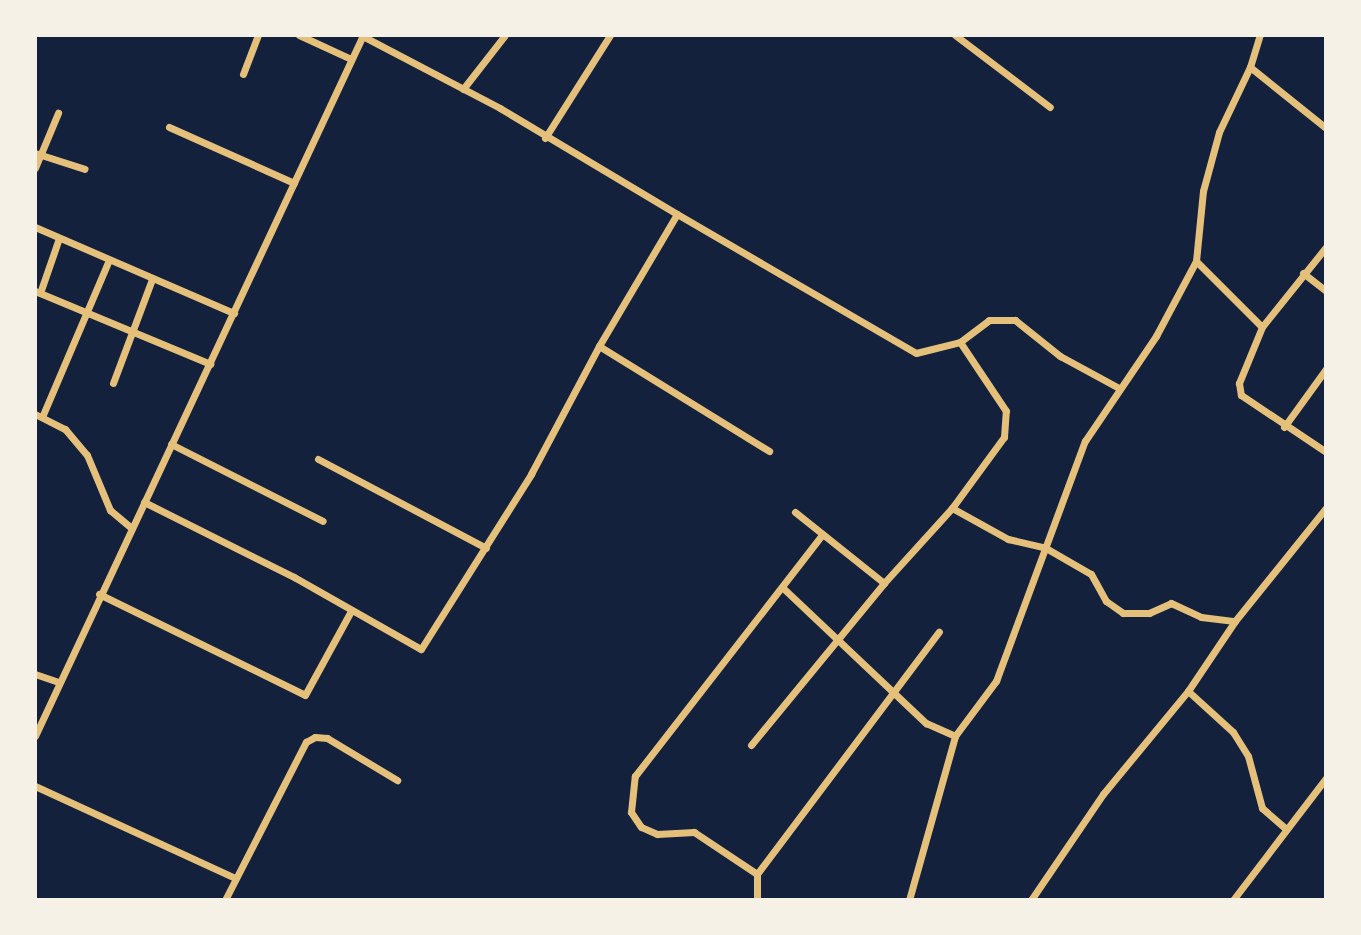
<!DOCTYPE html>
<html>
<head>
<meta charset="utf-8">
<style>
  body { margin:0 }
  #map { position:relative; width:1361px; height:935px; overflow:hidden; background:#14213d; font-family:Lato,sans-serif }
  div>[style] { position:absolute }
  .minor>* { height:7px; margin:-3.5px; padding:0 3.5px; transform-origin:3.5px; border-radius:3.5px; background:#e5c07b }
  span { translate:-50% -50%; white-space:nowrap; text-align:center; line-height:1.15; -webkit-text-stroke:5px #f6f1e7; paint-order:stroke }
  .frame { position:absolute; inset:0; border:37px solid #f6f1e7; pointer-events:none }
</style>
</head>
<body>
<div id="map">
  <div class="minor">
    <i style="left:299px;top:35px;width:57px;rotate:24.8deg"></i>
    <i style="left:955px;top:35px;width:119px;rotate:37.2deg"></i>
    <i style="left:1250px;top:67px;width:97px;rotate:38.8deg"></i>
    <i style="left:243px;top:74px;width:42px;rotate:-69deg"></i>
    <i style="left:463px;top:89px;width:68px;rotate:-52.1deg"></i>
    <i style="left:169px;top:127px;width:137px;rotate:24.1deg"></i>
    <i style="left:545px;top:138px;width:122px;rotate:-57.7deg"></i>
    <i style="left:35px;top:153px;width:52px;rotate:17.7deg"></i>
    <i style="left:35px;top:168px;width:60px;rotate:-67.3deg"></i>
    <i style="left:677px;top:214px;width:276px;rotate:30.2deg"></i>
    <i style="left:916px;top:353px;width:45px;rotate:-14deg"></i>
    <i style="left:960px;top:342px;width:36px;rotate:-37deg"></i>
    <i style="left:989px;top:320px;width:26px"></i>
    <i style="left:1015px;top:320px;width:58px;rotate:38.7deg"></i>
    <i style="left:1060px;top:356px;width:67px;rotate:28.5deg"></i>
    <i style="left:35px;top:227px;width:217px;rotate:23.4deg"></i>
    <i style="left:1326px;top:247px;width:102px;rotate:128.7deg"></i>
    <i style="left:1262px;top:327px;width:61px;rotate:112.3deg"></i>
    <i style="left:1239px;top:383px;width:12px;rotate:81deg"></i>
    <i style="left:1241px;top:395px;width:102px;rotate:33.8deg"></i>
    <i style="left:1196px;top:261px;width:93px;rotate:45deg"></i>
    <i style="left:1303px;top:273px;width:29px;rotate:38deg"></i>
    <i style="left:35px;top:291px;width:190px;rotate:22.6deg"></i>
    <i style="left:40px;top:293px;width:58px;rotate:-70.9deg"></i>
    <i style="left:599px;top:346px;width:200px;rotate:31.7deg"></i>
    <i style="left:113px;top:383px;width:111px;rotate:-69.4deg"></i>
    <i style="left:35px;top:414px;width:34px;rotate:27deg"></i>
    <i style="left:65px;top:429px;width:34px;rotate:50deg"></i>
    <i style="left:87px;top:455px;width:60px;rotate:67.3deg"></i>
    <i style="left:110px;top:510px;width:26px;rotate:40deg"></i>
    <i style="left:42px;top:417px;width:168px;rotate:-66.9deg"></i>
    <i style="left:1284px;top:427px;width:72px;rotate:-54.1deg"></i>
    <i style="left:171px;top:444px;width:170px;rotate:26.9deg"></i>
    <i style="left:318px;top:459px;width:190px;rotate:27.9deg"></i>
    <i style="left:144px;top:502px;width:168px;rotate:26.6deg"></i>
    <i style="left:294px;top:577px;width:146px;rotate:29.6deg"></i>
    <i style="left:421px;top:649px;width:207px;rotate:-57.8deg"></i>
    <i style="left:531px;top:474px;width:145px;rotate:-62deg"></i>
    <i style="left:599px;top:346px;width:153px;rotate:-59.4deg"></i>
    <i style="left:677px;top:214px;width:206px;rotate:-149.1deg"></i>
    <i style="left:500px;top:108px;width:156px;rotate:-152.4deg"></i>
    <i style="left:952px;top:508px;width:88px;rotate:-53.8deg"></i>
    <i style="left:1004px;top:437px;width:26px;rotate:-86deg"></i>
    <i style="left:1006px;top:411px;width:83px;rotate:-123.7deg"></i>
    <i style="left:795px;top:512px;width:114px;rotate:38.6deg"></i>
    <i style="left:783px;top:588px;width:197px;rotate:43.4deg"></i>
    <i style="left:926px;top:723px;width:32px;rotate:24deg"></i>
    <i style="left:99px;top:594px;width:229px;rotate:26.1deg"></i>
    <i style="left:305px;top:695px;width:96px;rotate:-61.3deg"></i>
    <i style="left:35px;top:674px;width:24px;rotate:19deg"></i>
    <i style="left:1188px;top:691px;width:61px;rotate:42.3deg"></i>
    <i style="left:1233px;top:732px;width:28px;rotate:58deg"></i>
    <i style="left:1248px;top:756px;width:54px;rotate:74.9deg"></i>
    <i style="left:1262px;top:808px;width:32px;rotate:41deg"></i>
    <i style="left:35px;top:736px;width:774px;rotate:-64.92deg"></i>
    <i style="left:751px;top:745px;width:210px;rotate:-50.6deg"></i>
    <i style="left:884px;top:583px;width:101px;rotate:-47.8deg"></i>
    <i style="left:952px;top:508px;width:64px;rotate:29deg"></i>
    <i style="left:1008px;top:539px;width:37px;rotate:13deg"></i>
    <i style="left:1044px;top:547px;width:54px;rotate:29.9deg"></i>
    <i style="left:1091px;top:574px;width:31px;rotate:61deg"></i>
    <i style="left:1106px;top:601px;width:21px;rotate:35deg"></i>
    <i style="left:1123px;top:613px;width:26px"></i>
    <i style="left:1149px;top:613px;width:24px;rotate:-24deg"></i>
    <i style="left:1171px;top:603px;width:33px;rotate:25deg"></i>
    <i style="left:1201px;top:617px;width:34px;rotate:7deg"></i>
    <i style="left:35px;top:786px;width:220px;rotate:24.7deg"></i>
    <i style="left:757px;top:874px;width:303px;rotate:-53.1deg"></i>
    <i style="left:225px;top:900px;width:178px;rotate:-62.9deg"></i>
    <i style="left:306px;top:742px;width:10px;rotate:-29deg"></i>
    <i style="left:315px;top:737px;width:12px;rotate:5deg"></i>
    <i style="left:327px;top:738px;width:82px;rotate:31deg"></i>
    <i style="left:757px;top:900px;width:26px;rotate:-90deg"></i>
    <i style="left:757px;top:874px;width:76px;rotate:-146.3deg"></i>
    <i style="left:694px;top:832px;width:37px;rotate:177deg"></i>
    <i style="left:657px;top:834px;width:17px;rotate:-156deg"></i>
    <i style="left:641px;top:827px;width:18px;rotate:-124deg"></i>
    <i style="left:631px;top:812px;width:36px;rotate:-84deg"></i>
    <i style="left:635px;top:776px;width:306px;rotate:-52.2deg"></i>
    <i style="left:909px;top:900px;width:170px;rotate:-74.3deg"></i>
    <i style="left:955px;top:736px;width:69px;rotate:-53.3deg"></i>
    <i style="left:996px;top:681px;width:256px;rotate:-69.7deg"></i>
    <i style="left:1085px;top:441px;width:127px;rotate:-55.9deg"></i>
    <i style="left:1156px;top:336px;width:85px;rotate:-61.9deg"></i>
    <i style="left:1196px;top:261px;width:70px;rotate:-84.3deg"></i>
    <i style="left:1203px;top:191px;width:61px;rotate:-74.8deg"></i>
    <i style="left:1219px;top:132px;width:72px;rotate:-64.5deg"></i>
    <i style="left:1250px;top:67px;width:34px;rotate:-73deg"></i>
    <i style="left:1031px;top:900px;width:128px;rotate:-55.8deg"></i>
    <i style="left:1103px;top:794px;width:134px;rotate:-50.5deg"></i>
    <i style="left:1188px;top:691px;width:84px;rotate:-56.1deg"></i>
    <i style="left:1235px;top:621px;width:145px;rotate:-51.2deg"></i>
    <i style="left:1233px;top:900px;width:153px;rotate:-52.7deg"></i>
  </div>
  <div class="frame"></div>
</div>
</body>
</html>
